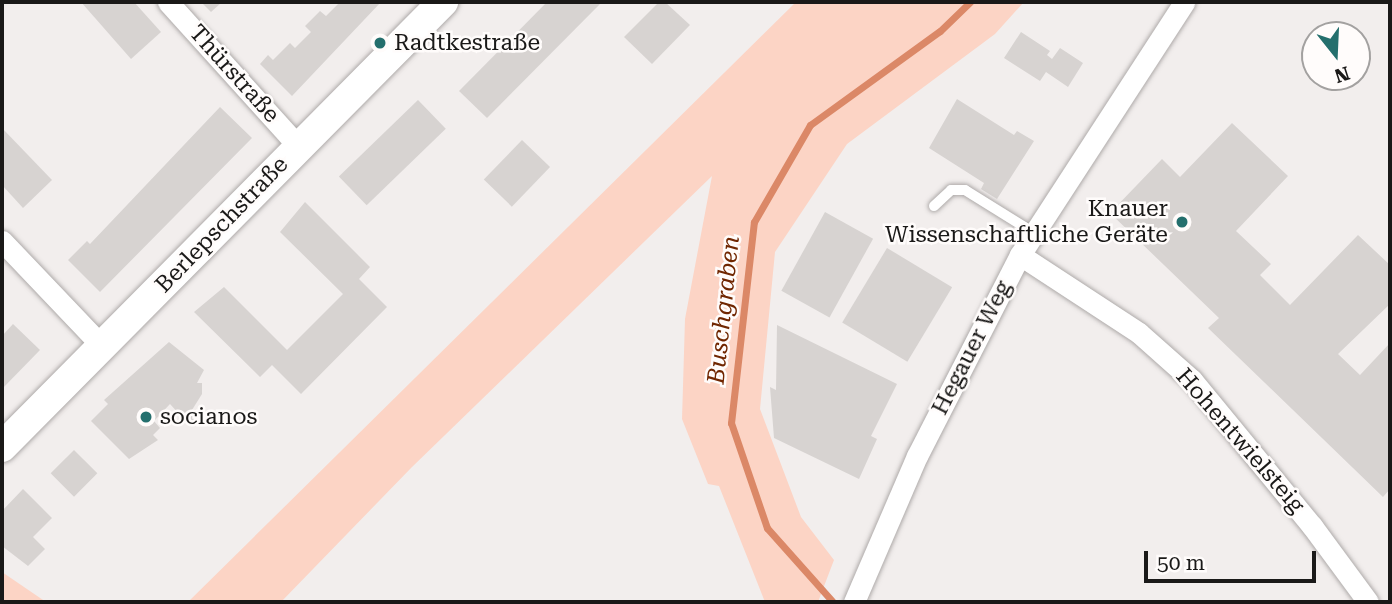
<!DOCTYPE html>
<html>
<head>
<meta charset="utf-8">
<style>
  body { margin:0 }
  #map { position:relative; width:1392px; height:604px; overflow:hidden; background:#f2eeed; font-family:"Roboto Serif",serif }
  div>[style] { position:absolute }
  .green>* { inset:0; background:#fcd4c5 }
  .stream>* { height:7px; margin:-3.5px; padding:0 3.5px; transform-origin:3.5px; border-radius:3.5px; background:#db8867 }
  .building>* { inset:0; background:#d7d3d1; transform-origin:0 0 }
  .roads { filter:drop-shadow(0 0 2px #aeaaa9) drop-shadow(0 0 2px #aeaaa9) }
  .lane>* { height:10px; margin:-5px; padding:0 5px; transform-origin:5px; border-radius:5px; background:#fff }
  .street>* { height:21px; margin:-10.5px; padding:0 10.5px; transform-origin:10.5px; border-radius:10.5px; background:#fff }
  .secondary>* { height:30px; margin:-15px; padding:0 15px; transform-origin:15px; border-radius:15px; background:#fff }
  .dots>* { width:19px; height:19px; translate:-50% -50%; box-sizing:border-box; border:4px solid #fffcfb; border-radius:50% }
  span { translate:-50% -50%; white-space:nowrap; text-align:center; line-height:1.15; -webkit-text-stroke:5px #fffcfb; paint-order:stroke }
  .poi-label { font-size:23px; color:#1a1918 }
  .left { translate:0 -50%; text-align:left }
  .right { translate:-100% -50%; text-align:right }
  .street-label { font-size:23px; color:#1a1918 }
  .water-label { font-size:24px; color:#702600; font-style:italic }
  .frame { position:absolute; inset:0; border:4px solid #1a1918; pointer-events:none }
  .north { position:absolute; left:1301px; top:21px; width:70px; height:70px; box-sizing:border-box; background:#fffcfb; border:2px solid #a3a1a0; border-radius:50%; rotate:162deg; font-size:19px; font-weight:700; line-height:28px; text-align:center; color:#1a1918 }
  .north::after { content:''; display:block; margin:auto; width:24px; height:32px; background:#246f6d; clip-path:polygon(50% 0,100% 100%,50% 72%,0 100%) }
  .scale { position:absolute; left:1144px; top:551px; width:172px; height:32px; box-sizing:border-box; border:4px solid #1a1918; border-top:0; padding-left:9px; font-size:21px; line-height:24px; white-space:nowrap; color:#1a1918; -webkit-text-stroke:5px #fffcfb; paint-order:stroke }
</style>
</head>
<body>
<div id="map">
  <div class="green">
    <i style="clip-path:polygon(796px 2px,1024px 2px,995px 34px,847px 144px,775px 252px,760px 409px,801px 517px,834px 560px,818px 602px,765px 602px,719px 486px,708px 484px,682px 419px,685px 319px,712px 176px,412px 467px,281px 602px,188px 602px)"></i>
    <i style="clip-path:polygon(2px 572px,46px 602px,2px 602px)"></i>
  </div>
  <div class="stream">
    <i style="left:833px;top:602px;width:99px;rotate:-131.7deg"></i>
    <i style="left:767px;top:528px;width:111px;rotate:-108.9deg"></i>
    <i style="left:731px;top:423px;width:202px;rotate:-83.5deg"></i>
    <i style="left:754px;top:222px;width:112px;rotate:-60deg"></i>
    <i style="left:810px;top:125px;width:160px;rotate:-35.9deg"></i>
    <i style="left:940px;top:31px;width:42px;rotate:-44deg"></i>
  </div>
  <div class="building">
    <i style="clip-path:polygon(81px 2px,134px 2px,161px 32px,131px 59px)"></i>
    <i style="clip-path:polygon(201px 2px,222px 2px,211px 12px)"></i>
    <i style="clip-path:polygon(340px 2px,381px 2px,292px 96px,260px 64px,268px 55px,273px 60px,290px 43px,295px 48px,311px 32px,305px 26px,320px 11px,326px 16px)"></i>
    <i style="clip-path:polygon(547px 2px,602px 2px,487px 118px,459px 91px)"></i>
    <i style="clip-path:polygon(659px 2px,665px 2px,690px 25px,652px 64px,624px 37px)"></i>
    <i style="clip-path:polygon(1021px 32px,1050px 51px,1047px 55px,1052px 59px,1060px 48px,1083px 63px,1068px 87px,1046px 72px,1040px 81px,1004px 58px)"></i>
    <i style="clip-path:polygon(957px 99px,1014px 135px,1017px 131px,1034px 141px,997px 199px,981px 189px,984px 183px,929px 148px)"></i>
    <i style="left:418px;top:100px;width:40px;height:110px;rotate:46deg"></i>
    <i style="clip-path:polygon(220px 107px,252px 138px,100px 292px,68px 260px,87px 241px,90px 244px)"></i>
    <i style="clip-path:polygon(1232px 123px,1288px 176px,1236px 231px,1271px 264px,1260px 275px,1290px 305px,1358px 235px,1390px 265px,1390px 304px,1338px 354px,1360px 375px,1390px 343px,1390px 489px,1383px 497px,1208px 328px,1219px 318px,1110px 213px,1162px 159px,1180px 177px)"></i>
    <i style="clip-path:polygon(2px 128px,52px 180px,23px 208px,2px 185px)"></i>
    <i style="left:522px;top:140px;width:39px;height:55px;rotate:44deg"></i>
    <i style="clip-path:polygon(305px 202px,370px 267px,359px 279px,387px 307px,301px 394px,272px 365px,260px 377px,194px 312px,224px 287px,287px 350px,343px 294px,280px 232px)"></i>
    <i style="left:825px;top:212px;width:55px;height:90px;rotate:29deg"></i>
    <i style="left:887px;top:248px;width:76px;height:87px;rotate:31deg"></i>
    <i style="clip-path:polygon(13px 324px,40px 350px,2px 389px,2px 336px)"></i>
    <i style="clip-path:polygon(777px 325px,897px 384px,871px 436px,877px 439px,859px 479px,774px 438px,770px 387px,776px 390px)"></i>
    <i style="clip-path:polygon(169px 342px,204px 370px,197px 383px,202px 383px,202px 394px,192px 410px,196px 410px,196px 420px,190px 426px,170px 404px,154px 421px,160px 428px,153px 435px,158px 440px,129px 459px,91px 421px,108px 404px,104px 400px)"></i>
    <i style="left:74px;top:450px;width:33px;height:33px;rotate:45deg"></i>
    <i style="clip-path:polygon(23px 489px,52px 518px,33px 537px,45px 549px,28px 566px,2px 546px,2px 511px)"></i>
  </div>
  <div class="roads">
    <div class="lane">
      <i style="left:934px;top:206px;width:23px;rotate:-43deg"></i>
      <i style="left:951px;top:190px;width:14px"></i>
      <i style="left:965px;top:190px;width:81px;rotate:31.9deg"></i>
    </div>
    <div class="street">
      <i style="left:168px;top:2px;width:195px;rotate:47.9deg"></i>
      <i style="left:2px;top:241px;width:146px;rotate:46.4deg"></i>
      <i style="left:1020px;top:255px;width:142px;rotate:33.2deg"></i>
      <i style="left:1139px;top:333px;width:71px;rotate:41.6deg"></i>
      <i style="left:1192px;top:380px;width:189px;rotate:50.6deg"></i>
      <i style="left:1312px;top:526px;width:94px;rotate:53.6deg"></i>
      <i style="left:854px;top:602px;width:159px;rotate:-66.7deg"></i>
      <i style="left:917px;top:456px;width:226px;rotate:-62.9deg"></i>
      <i style="left:1020px;top:255px;width:302px;rotate:-57deg"></i>
    </div>
    <div class="secondary">
      <i style="left:2px;top:447px;width:627px;rotate:-45.26deg"></i>
    </div>
  </div>
  <div class="dots">
    <i style="left:380px;top:43px;background:#246f6d"></i>
    <i style="left:1182px;top:222px;background:#246f6d"></i>
    <i style="left:146px;top:417px;background:#246f6d"></i>
  </div>
  <div class="poi-label">
    <span class="left" style="left:394px;top:43px">Radtkestraße</span>
    <span class="right" style="left:1168px;top:222px">Knauer<br>Wissenschaftliche Geräte</span>
    <span class="left" style="left:160px;top:417px">socianos</span>
  </div>
  <div class="street-label">
    <span style="left:234px;top:74px;rotate:48deg">Thürstraße</span>
    <span style="left:222px;top:225px;rotate:-46deg">Berlepschstraße</span>
    <span style="left:972px;top:348px;rotate:-63deg">Hegauer Weg</span>
    <span style="left:1240px;top:441px;rotate:49deg">Hohentwielsteig</span>
  </div>
  <div class="water-label">
    <span style="left:724px;top:310px;rotate:-84deg">Buschgraben</span>
  </div>
  <div class="frame"></div>
  <div class="north">N</div>
  <div class="scale">50 m</div>
</div>
</body>
</html>
